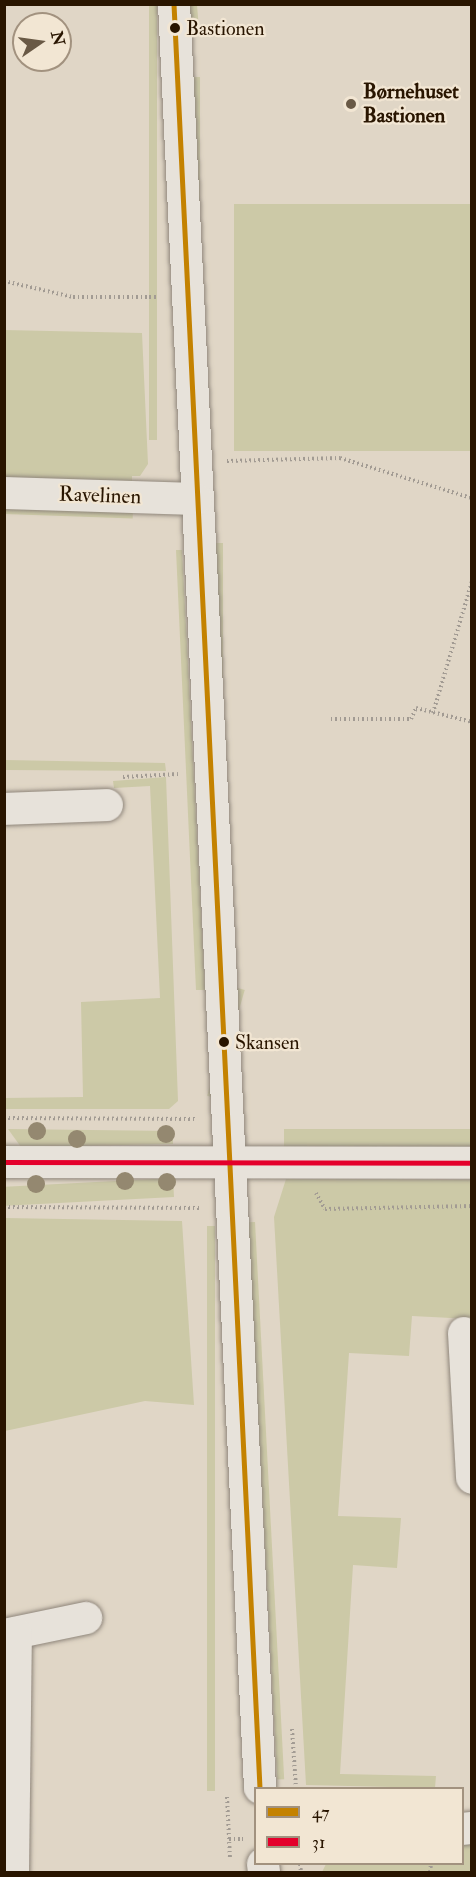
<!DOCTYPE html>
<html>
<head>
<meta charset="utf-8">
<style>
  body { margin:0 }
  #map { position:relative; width:476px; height:1877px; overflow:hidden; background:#e0d6c6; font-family:"IM FELL Double Pica",serif }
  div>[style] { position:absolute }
  .green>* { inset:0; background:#ccc9a7; transform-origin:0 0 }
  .path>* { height:4px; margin-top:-2px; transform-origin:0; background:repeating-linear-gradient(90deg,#a29b93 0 1.5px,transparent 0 4.5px) }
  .roads { filter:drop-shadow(0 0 2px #8f867b) drop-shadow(0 0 2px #8f867b) }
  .minor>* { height:32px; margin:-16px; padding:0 16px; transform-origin:16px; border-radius:16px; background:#e7e2da }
  .bus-1>* { height:4.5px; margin:-2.25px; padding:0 2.25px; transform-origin:2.25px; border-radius:2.25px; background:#c48200 }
  .bus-2>* { height:4.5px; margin:-2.25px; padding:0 2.25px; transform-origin:2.25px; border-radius:2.25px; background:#e4002b }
  .trees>* { width:18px; height:18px; margin:-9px; border-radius:50%; background:#948870 }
  .dots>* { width:16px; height:16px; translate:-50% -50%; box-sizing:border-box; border:3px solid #f2e6d3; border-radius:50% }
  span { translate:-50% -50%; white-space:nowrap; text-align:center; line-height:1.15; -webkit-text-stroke:4.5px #f2e6d3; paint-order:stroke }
  .bus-label { font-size:20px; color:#291500 }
  .left { translate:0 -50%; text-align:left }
  .poi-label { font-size:21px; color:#291500; font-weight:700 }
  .street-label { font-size:21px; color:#291500 }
  .frame { position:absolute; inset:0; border:6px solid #291500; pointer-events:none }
  .legend { position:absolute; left:254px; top:1787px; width:210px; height:78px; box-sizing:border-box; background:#f2e6d3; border:2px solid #a2927f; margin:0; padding:8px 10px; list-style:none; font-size:18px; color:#291500 }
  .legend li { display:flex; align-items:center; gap:12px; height:30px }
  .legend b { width:30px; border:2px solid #a2927f }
  .north { position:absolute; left:12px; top:12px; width:60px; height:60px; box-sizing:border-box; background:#f2e6d3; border:2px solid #a2927f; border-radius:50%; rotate:77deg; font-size:16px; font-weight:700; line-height:24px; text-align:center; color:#291500 }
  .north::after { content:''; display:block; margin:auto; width:21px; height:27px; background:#695945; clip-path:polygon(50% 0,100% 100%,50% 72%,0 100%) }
</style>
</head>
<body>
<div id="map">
  <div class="green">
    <i style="left:149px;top:5px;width:8px;height:435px"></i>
    <i style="clip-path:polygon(190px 5px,197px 5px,199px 29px,191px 30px)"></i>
    <i style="left:193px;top:77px;width:7px;height:368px"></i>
    <i style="left:471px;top:204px;width:247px;height:237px;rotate:90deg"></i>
    <i style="clip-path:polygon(4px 330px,142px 333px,148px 464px,140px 476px,132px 476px,132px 483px,5px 480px)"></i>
    <i style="left:5px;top:506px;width:128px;height:8px;rotate:2deg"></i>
    <i style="left:216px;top:543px;width:7px;height:391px"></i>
    <i style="clip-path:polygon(176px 550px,182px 550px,205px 990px,196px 990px)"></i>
    <i style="clip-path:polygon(5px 760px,165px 763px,166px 771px,5px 770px)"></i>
    <i style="clip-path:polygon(166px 777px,178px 1101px,169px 1109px,5px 1109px,5px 1098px,83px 1097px,81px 1002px,160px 998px,150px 786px,114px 788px,113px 781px)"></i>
    <i style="left:238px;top:988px;width:7px;height:112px;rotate:16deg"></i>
    <i style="clip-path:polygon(8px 1129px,173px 1131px,173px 1144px,21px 1147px)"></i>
    <i style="left:284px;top:1129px;width:187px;height:20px"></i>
    <i style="left:173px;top:1178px;width:19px;height:168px;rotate:87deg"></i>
    <i style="clip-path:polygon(286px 1179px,471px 1180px,471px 1319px,412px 1316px,409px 1356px,349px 1353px,338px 1516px,401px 1518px,397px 1568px,353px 1565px,340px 1774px,436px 1776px,435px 1788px,306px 1785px,274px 1217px)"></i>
    <i style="clip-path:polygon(5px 1218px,182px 1221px,194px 1405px,145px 1401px,5px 1431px)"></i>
    <i style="left:255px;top:1222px;width:558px;height:7px;rotate:87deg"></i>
    <i style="left:207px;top:1226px;width:8px;height:565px"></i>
    <i style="clip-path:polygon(471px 1844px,471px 1872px,322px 1872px,326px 1864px,462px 1864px,463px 1845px)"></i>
  </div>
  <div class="path">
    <i style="left:4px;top:281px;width:71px;rotate:13.1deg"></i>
    <i style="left:73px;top:297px;width:83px"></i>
    <i style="left:227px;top:461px;width:113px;rotate:-1.5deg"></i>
    <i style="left:340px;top:458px;width:138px;rotate:16.9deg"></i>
    <i style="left:433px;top:713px;width:138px;rotate:-73.5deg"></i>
    <i style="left:331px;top:719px;width:80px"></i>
    <i style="left:411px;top:719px;width:12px;rotate:-66deg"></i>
    <i style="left:416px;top:708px;width:58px;rotate:14deg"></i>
    <i style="left:123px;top:777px;width:55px;rotate:-3.1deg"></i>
    <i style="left:4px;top:1118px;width:191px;rotate:0.3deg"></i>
    <i style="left:316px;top:1193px;width:18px;rotate:61deg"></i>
    <i style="left:325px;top:1209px;width:147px;rotate:-1.2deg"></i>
    <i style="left:4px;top:1207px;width:198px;rotate:0.3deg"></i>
    <i style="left:292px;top:1729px;width:59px;rotate:86.1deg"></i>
    <i style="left:227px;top:1797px;width:62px;rotate:87.2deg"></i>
    <i style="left:229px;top:1839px;width:14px"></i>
    <i style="left:300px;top:1864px;width:8px;rotate:83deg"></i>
    <i style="left:430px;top:1872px;width:8px;rotate:-83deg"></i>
  </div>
  <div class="roads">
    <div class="minor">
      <i style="left:174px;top:4px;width:1786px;rotate:87.24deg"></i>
      <i style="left:4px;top:493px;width:192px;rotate:1.8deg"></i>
      <i style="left:4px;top:809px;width:103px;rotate:-2.2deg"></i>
      <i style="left:4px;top:1162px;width:468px;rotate:0.1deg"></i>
      <i style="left:464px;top:1333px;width:145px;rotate:86.8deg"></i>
      <i style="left:4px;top:1635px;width:84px;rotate:-11.7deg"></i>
      <i style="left:462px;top:1829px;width:10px;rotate:-6deg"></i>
      <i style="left:263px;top:1864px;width:8px;rotate:83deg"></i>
      <i style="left:13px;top:1872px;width:239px;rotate:-89.3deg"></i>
    </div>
  </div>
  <div class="bus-1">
    <i style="left:174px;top:4px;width:1786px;rotate:87.24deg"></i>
  </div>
  <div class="bus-2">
    <i style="left:4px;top:1162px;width:468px;rotate:0.1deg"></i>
  </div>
  <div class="trees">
    <i style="left:37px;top:1131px"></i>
    <i style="left:166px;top:1134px"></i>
    <i style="left:77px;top:1139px"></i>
    <i style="left:125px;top:1181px"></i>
    <i style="left:167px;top:1182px"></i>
    <i style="left:36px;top:1184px"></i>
  </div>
  <div class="dots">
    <i style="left:175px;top:28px;background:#291500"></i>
    <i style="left:351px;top:104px;background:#695945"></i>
    <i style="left:224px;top:1042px;background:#291500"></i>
  </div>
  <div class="bus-label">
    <span class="left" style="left:186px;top:28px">Bastionen</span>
    <span class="left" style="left:235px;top:1042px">Skansen</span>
  </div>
  <div class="poi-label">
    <span class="left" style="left:363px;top:104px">Børnehuset<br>Bastionen</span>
  </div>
  <div class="street-label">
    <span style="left:100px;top:496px;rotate:2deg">Ravelinen</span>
  </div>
  <div class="frame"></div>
  <ul class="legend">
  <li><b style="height:8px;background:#c48200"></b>47</li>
  <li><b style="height:8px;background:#e4002b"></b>31</li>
  </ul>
  <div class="north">N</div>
</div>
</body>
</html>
